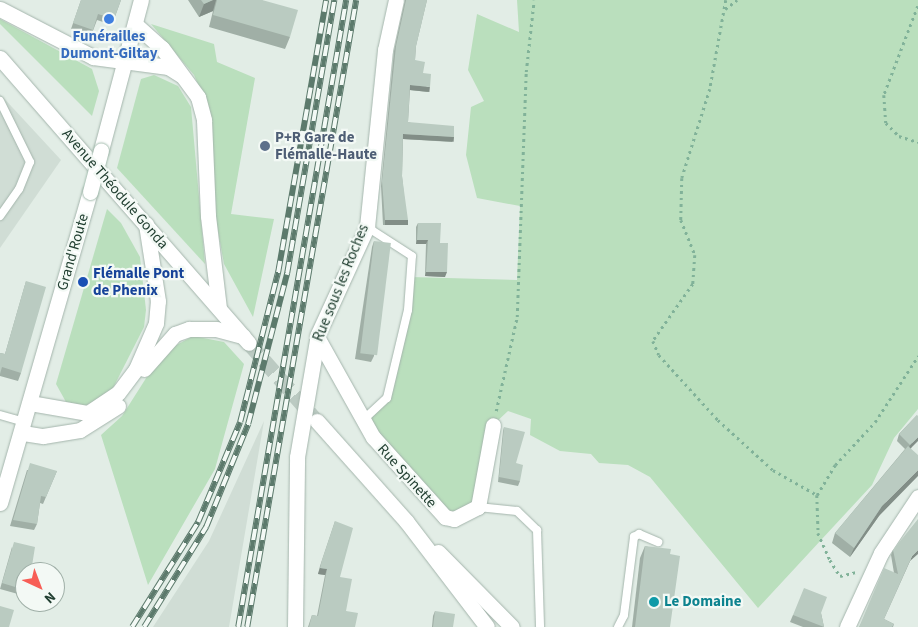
<!DOCTYPE html>
<html>
<head>
<meta charset="utf-8">
<style>
  body { margin:0 }
  #map { position:relative; width:918px; height:627px; overflow:hidden; background:#e2ede6; font-family:"Source Sans 3",sans-serif }
  div>[style] { position:absolute }
  .built>* { inset:0; background:#d0ddd5 }
  .green>* { inset:0; background:#badfbd }
  .secondary-tunnel>* { height:15px; margin-top:-7.5px; transform-origin:0; background:repeating-linear-gradient(90deg,#bbcac2 0 15px,transparent 0 23px) }
  .path>* { height:2.5px; margin-top:-1.25px; transform-origin:0; background:repeating-linear-gradient(90deg,#81b299 0 2.5px,transparent 0 6.5px) }
  .roads { filter:drop-shadow(0 0 1px #a4b5ac) drop-shadow(0 0 1px #a4b5ac) }
  .lane>* { height:8px; margin:-4px; padding:0 4px; transform-origin:4px; border-radius:4px; background:#fff }
  .street>* { height:15px; margin:-7.5px; padding:0 7.5px; transform-origin:7.5px; border-radius:7.5px; background:#fff }
  .secondary>* { height:15px; margin:-7.5px; padding:0 7.5px; transform-origin:7.5px; border-radius:7.5px; background:#fff }
  .rail>* { height:5.5px; margin-top:-2.75px; transform-origin:0; background:repeating-linear-gradient(90deg,#f3f9f5 0 11px,#5c7a6c 0 22px); box-sizing:border-box; border-block:1px solid #5c7a6c }
  .bridges { filter:drop-shadow(0 0 1px #a3bcae) drop-shadow(0 0 1px #a3bcae) }
  .secondary-bridge>* { height:15px; margin:-7.5px; padding:0 7.5px; transform-origin:7.5px; border-radius:7.5px; background:#fff }
  .wall>* { inset:0; background:#a0afa6 }
  .shaded-wall>* { inset:0; background:#828e87; transform-origin:0 0 }
  .building>* { inset:0; background:#bacbc1; transform-origin:0 0 }
  .dots>* { width:14px; height:14px; translate:-50% -50%; box-sizing:border-box; border:2px solid #f3f9f5; border-radius:50% }
  span { translate:-50% -50%; white-space:nowrap; text-align:center; line-height:1.15; -webkit-text-stroke:4.5px #f3f9f5; paint-order:stroke }
  .shop-label { font-size:15px; color:#366cbe; font-weight:700 }
  .service-label { font-size:15px; color:#4e5e75; font-weight:700 }
  .left { translate:0 -50%; text-align:left }
  .street-label { font-size:15px; color:#213f31 }
  .transit-label { font-size:15px; color:#164399; font-weight:700 }
  .culture-label { font-size:15px; color:#0d838f; font-weight:700 }
  .north { position:absolute; left:15px; top:562px; width:50px; height:50px; box-sizing:border-box; background:#f3f9f5; border:1px solid #9fafa7; border-radius:50%; rotate:137deg; font-size:14px; font-weight:700; line-height:20px; text-align:center; color:#213f31 }
  .north::after { content:''; display:block; margin:auto; width:18px; height:22px; background:#f75e56; clip-path:polygon(50% 0,100% 100%,50% 72%,0 100%) }
</style>
</head>
<body>
<div id="map">
  <div class="built">
    <i style="clip-path:polygon(0 94px,61px 160px,0 248px)"></i>
    <i style="clip-path:polygon(264px 421px,229px 627px,153px 627px,209px 541px)"></i>
  </div>
  <div class="green">
    <i style="clip-path:polygon(517px 0,918px 0,918px 409px,894px 438px,872px 485px,758px 608px,650px 477px,628px 465px,599px 463px,591px 454px,560px 451px,530px 435px,531px 419px,508px 411px,493px 425px,478px 507px,454px 519px,362px 421px,387px 398px,411px 277px,517px 280px,520px 206px,477px 198px,466px 155px,471px 107px,484px 101px,468px 70px,477px 14px,519px 32px)"></i>
    <i style="clip-path:polygon(0 19px,92px 69px,99px 91px,92px 116px,0 24px)"></i>
    <i style="clip-path:polygon(151px 24px,214px 44px,217px 62px,255px 78px,231px 214px,274px 219px,253px 317px,224px 264px,216px 220px,209px 109px,194px 75px)"></i>
    <i style="clip-path:polygon(154px 75px,178px 86px,191px 107px,205px 264px,117px 168px,141px 79px)"></i>
    <i style="clip-path:polygon(107px 209px,121px 223px,140px 257px,146px 310px,144px 327px,111px 392px,85px 406px,66px 402px,56px 384px)"></i>
    <i style="clip-path:polygon(193px 336px,224px 342px,244px 364px,215px 469px,148px 585px,101px 435px,122px 416px,162px 353px)"></i>
  </div>
  <div class="secondary-tunnel">
    <i style="left:249px;top:343px;width:103px;rotate:48.9deg"></i>
  </div>
  <div class="path">
    <i style="left:726px;top:0;width:90px;rotate:100.2deg"></i>
    <i style="left:710px;top:89px;width:93px;rotate:107.5deg"></i>
    <i style="left:682px;top:178px;width:42px;rotate:91.4deg"></i>
    <i style="left:681px;top:220px;width:38px;rotate:68deg"></i>
    <i style="left:695px;top:255px;width:29px;rotate:94deg"></i>
    <i style="left:693px;top:284px;width:70px;rotate:125.1deg"></i>
    <i style="left:653px;top:341px;width:15px;rotate:67deg"></i>
    <i style="left:659px;top:355px;width:88px;rotate:47.8deg"></i>
    <i style="left:718px;top:420px;width:74px;rotate:42.3deg"></i>
    <i style="left:773px;top:470px;width:51px;rotate:29.6deg"></i>
    <i style="left:817px;top:495px;width:35px;rotate:-59deg"></i>
    <i style="left:835px;top:465px;width:59px;rotate:-47.1deg"></i>
    <i style="left:875px;top:422px;width:79px;rotate:-56.9deg"></i>
    <i style="left:918px;top:6px;width:95px;rotate:110.9deg"></i>
    <i style="left:884px;top:95px;width:28px;rotate:86deg"></i>
    <i style="left:886px;top:123px;width:18px;rotate:45deg"></i>
    <i style="left:899px;top:136px;width:20px;rotate:18deg"></i>
    <i style="left:725px;top:9px;width:15px;rotate:-37deg"></i>
    <i style="left:496px;top:411px;width:96px;rotate:-77.4deg"></i>
    <i style="left:517px;top:317px;width:245px;rotate:-87.9deg"></i>
    <i style="left:526px;top:72px;width:72px;rotate:-83.7deg"></i>
    <i style="left:817px;top:495px;width:38px;rotate:88deg"></i>
    <i style="left:818px;top:533px;width:30px;rotate:66deg"></i>
    <i style="left:830px;top:560px;width:19px;rotate:58deg"></i>
    <i style="left:840px;top:576px;width:16px;rotate:-14deg"></i>
  </div>
  <div class="roads">
    <div class="lane">
      <i style="left:0;top:101px;width:68px;rotate:63.8deg"></i>
      <i style="left:30px;top:162px;width:29px;rotate:112deg"></i>
      <i style="left:19px;top:189px;width:33px;rotate:125deg"></i>
      <i style="left:0;top:415px;width:26px;rotate:16deg"></i>
      <i style="left:362px;top:421px;width:34px;rotate:-43deg"></i>
      <i style="left:387px;top:398px;width:90px;rotate:-76.6deg"></i>
      <i style="left:408px;top:310px;width:54px;rotate:-85.8deg"></i>
      <i style="left:412px;top:256px;width:54px;rotate:-147.2deg"></i>
      <i style="left:478px;top:507px;width:39px;rotate:6deg"></i>
      <i style="left:517px;top:511px;width:28px;rotate:44deg"></i>
      <i style="left:537px;top:530px;width:97px;rotate:88.2deg"></i>
      <i style="left:618px;top:627px;width:13px;rotate:-63deg"></i>
      <i style="left:624px;top:615px;width:79px;rotate:-82.7deg"></i>
      <i style="left:634px;top:537px;width:6px;rotate:-31deg"></i>
      <i style="left:639px;top:534px;width:21px;rotate:23deg"></i>
    </div>
    <div class="street">
      <i style="left:317px;top:337px;width:115px;rotate:60.8deg"></i>
      <i style="left:373px;top:437px;width:108px;rotate:48deg"></i>
      <i style="left:445px;top:517px;width:9px;rotate:13deg"></i>
      <i style="left:454px;top:519px;width:27px;rotate:-27deg"></i>
      <i style="left:478px;top:507px;width:83px;rotate:-79.6deg"></i>
      <i style="left:295px;top:627px;width:170px;rotate:-89.3deg"></i>
      <i style="left:297px;top:457px;width:125px;rotate:-80.3deg"></i>
      <i style="left:318px;top:334px;width:118px;rotate:-65.4deg"></i>
      <i style="left:367px;top:227px;width:178px;rotate:-84.2deg"></i>
      <i style="left:385px;top:50px;width:51px;rotate:-77.6deg"></i>
      <i style="left:847px;top:627px;width:81px;rotate:-65.3deg"></i>
      <i style="left:881px;top:553px;width:67px;rotate:-56.5deg"></i>
    </div>
    <div class="secondary">
      <i style="left:0;top:9px;width:105px;rotate:27.3deg"></i>
      <i style="left:93px;top:57px;width:76px;rotate:7.6deg"></i>
      <i style="left:168px;top:67px;width:15px;rotate:32deg"></i>
      <i style="left:135px;top:24px;width:36px;rotate:42deg"></i>
      <i style="left:162px;top:48px;width:61px;rotate:53.7deg"></i>
      <i style="left:198px;top:97px;width:24px;rotate:75deg"></i>
      <i style="left:204px;top:120px;width:96px;rotate:87.6deg"></i>
      <i style="left:208px;top:216px;width:93px;rotate:83.2deg"></i>
      <i style="left:0;top:58px;width:378px;rotate:48.9deg"></i>
      <i style="left:101px;top:150px;width:155px;rotate:-75.1deg"></i>
      <i style="left:144px;top:369px;width:47px;rotate:-48.5deg"></i>
      <i style="left:175px;top:334px;width:15px;rotate:-20deg"></i>
      <i style="left:189px;top:329px;width:27px"></i>
      <i style="left:216px;top:329px;width:28px;rotate:15deg"></i>
      <i style="left:30px;top:403px;width:59px;rotate:9.8deg"></i>
      <i style="left:88px;top:413px;width:36px;rotate:-34deg"></i>
      <i style="left:118px;top:393px;width:30px;rotate:-53deg"></i>
      <i style="left:136px;top:369px;width:50px;rotate:-66.5deg"></i>
      <i style="left:156px;top:323px;width:22px;rotate:-85deg"></i>
      <i style="left:158px;top:301px;width:78px;rotate:-98.9deg"></i>
      <i style="left:317px;top:421px;width:134px;rotate:48.3deg"></i>
      <i style="left:406px;top:521px;width:133px;rotate:52.6deg"></i>
      <i style="left:23px;top:433px;width:20px;rotate:9deg"></i>
      <i style="left:43px;top:436px;width:37px;rotate:-9deg"></i>
      <i style="left:80px;top:430px;width:45px;rotate:-32.3deg"></i>
      <i style="left:0;top:503px;width:324px;rotate:-73.9deg"></i>
      <i style="left:438px;top:552px;width:105px;rotate:45.4deg"></i>
    </div>
  </div>
  <div class="rail">
    <i style="left:132px;top:627px;width:124px;rotate:-57.8deg"></i>
    <i style="left:198px;top:522px;width:108px;rotate:-67.2deg"></i>
    <i style="left:240px;top:422px;width:155px;rotate:-75.8deg"></i>
    <i style="left:278px;top:272px;width:276px;rotate:-80deg"></i>
    <i style="left:144px;top:627px;width:118px;rotate:-58.2deg"></i>
    <i style="left:206px;top:527px;width:111px;rotate:-67.8deg"></i>
    <i style="left:248px;top:424px;width:156px;rotate:-75.5deg"></i>
    <i style="left:287px;top:273px;width:277px;rotate:-80.2deg"></i>
    <i style="left:238px;top:627px;width:636px;rotate:-80.23deg"></i>
    <i style="left:247px;top:627px;width:636px;rotate:-80.14deg"></i>
  </div>
  <div class="bridges">
    <div class="secondary-bridge">
      <i style="left:90px;top:192px;width:43px;rotate:-75.3deg"></i>
    </div>
  </div>
  <div class="wall">
    <i style="clip-path:polygon(81px 0,121px 0,112px 25px,97px 20px,91px 36px,71px 29px)"></i>
    <i style="clip-path:polygon(188px 0,262px 0,290px 37px,285px 49px,209px 27px,213px 11px,199px 17px)"></i>
    <i style="clip-path:polygon(405px 0,427px 0,416px 46px,415px 60px,423px 73px,428px 92px,410px 90px,408px 122px,454px 137px,452px 142px,403px 139px,402px 176px,407px 225px,383px 225px,381px 186px,394px 51px)"></i>
    <i style="clip-path:polygon(418px 223px,440px 243px,445px 277px,425px 276px,426px 244px,416px 244px,416px 227px)"></i>
    <i style="clip-path:polygon(374px 241px,374px 356px,371px 362px,355px 359px,372px 247px)"></i>
    <i style="clip-path:polygon(26px 281px,21px 373px,18px 381px,0 376px,0 353px,5px 354px)"></i>
    <i style="clip-path:polygon(917px 415px,911px 449px,879px 516px,850px 557px,832px 543px,835px 533px,905px 449px,897px 441px,899px 434px)"></i>
    <i style="clip-path:polygon(504px 427px,520px 481px,518px 486px,498px 482px,503px 431px)"></i>
    <i style="clip-path:polygon(27px 470px,57px 471px,43px 504px,40px 503px,37px 524px,34px 530px,10px 526px)"></i>
    <i style="clip-path:polygon(335px 521px,340px 577px,346px 611px,355px 627px,308px 627px,312px 615px,317px 616px,325px 575px,318px 574px,320px 566px)"></i>
    <i style="clip-path:polygon(645px 546px,670px 554px,670px 627px,632px 627px,640px 558px)"></i>
    <i style="clip-path:polygon(12px 547px,25px 572px,25px 596px,0 589px)"></i>
    <i style="clip-path:polygon(893px 550px,910px 561px,884px 619px,894px 624px,893px 627px,859px 627px,894px 573px,891px 555px)"></i>
    <i style="clip-path:polygon(435px 611px,453px 627px,432px 627px,433px 616px)"></i>
    <i style="clip-path:polygon(821px 613px,824px 627px,803px 627px,790px 622px,793px 615px)"></i>
  </div>
  <div class="shaded-wall">
    <i style="clip-path:polygon(213px 0,216px 0,213px 11px,199px 17px,204px 4px)"></i>
    <i style="left:410px;top:85px;width:20px;height:5px;rotate:6deg"></i>
    <i style="left:403px;top:134px;width:51px;height:5px;rotate:3deg"></i>
    <i style="left:385px;top:220px;width:23px;height:5px"></i>
    <i style="clip-path:polygon(417px 240px,428px 240px,426px 244px,416px 244px)"></i>
    <i style="clip-path:polygon(426px 272px,447px 272px,445px 277px,425px 276px)"></i>
    <i style="clip-path:polygon(918px 437px,918px 441px,908px 451px,910px 445px)"></i>
    <i style="clip-path:polygon(918px 470px,918px 476px,879px 516px,850px 557px,854px 548px,882px 506px)"></i>
    <i style="clip-path:polygon(918px 550px,918px 554px,910px 561px,882px 624px,912px 556px)"></i>
    <i style="clip-path:polygon(320px 568px,327px 569px,325px 575px,318px 574px)"></i>
  </div>
  <div class="building">
    <i style="clip-path:polygon(81px 0,121px 0,114px 19px,98px 14px,93px 30px,73px 23px)"></i>
    <i style="clip-path:polygon(201px 0,213px 0,204px 4px)"></i>
    <i style="clip-path:polygon(217px 0,262px 0,298px 10px,290px 37px,213px 15px)"></i>
    <i style="clip-path:polygon(406px 0,427px 0,416px 46px,415px 60px,425px 62px,423px 73px,431px 74px,430px 87px,410px 85px,408px 122px,454px 126px,454px 137px,403px 134px,402px 176px,408px 220px,385px 220px,382px 181px,396px 46px)"></i>
    <i style="clip-path:polygon(418px 223px,441px 223px,440px 243px,448px 243px,447px 272px,426px 272px,428px 240px,417px 240px)"></i>
    <i style="left:374px;top:241px;width:17px;height:113px;rotate:7deg"></i>
    <i style="clip-path:polygon(26px 281px,46px 287px,21px 373px,2px 367px,0 374px,0 353px,5px 354px)"></i>
    <i style="clip-path:polygon(917px 415px,918px 416px,918px 437px,910px 445px,899px 434px)"></i>
    <i style="clip-path:polygon(504px 427px,525px 432px,516px 463px,523px 465px,520px 481px,499px 477px)"></i>
    <i style="clip-path:polygon(908px 446px,918px 455px,918px 470px,882px 506px,854px 548px,835px 533px)"></i>
    <i style="clip-path:polygon(30px 463px,57px 471px,46px 497px,41px 496px,37px 524px,13px 520px)"></i>
    <i style="clip-path:polygon(918px 519px,918px 550px,912px 556px,884px 619px,894px 624px,892px 627px,859px 627px,884px 568px,898px 574px,893px 550px)"></i>
    <i style="clip-path:polygon(335px 521px,353px 528px,340px 577px,352px 579px,346px 611px,358px 613px,355px 627px,309px 627px,312px 615px,318px 616px,327px 569px,320px 568px,322px 560px)"></i>
    <i style="clip-path:polygon(14px 542px,35px 547px,31px 572px,25px 572px,25px 590px,2px 583px)"></i>
    <i style="clip-path:polygon(645px 546px,671px 549px,670px 554px,680px 556px,670px 627px,635px 627px)"></i>
    <i style="clip-path:polygon(804px 588px,827px 597px,821px 613px,824px 627px,793px 615px)"></i>
    <i style="clip-path:polygon(0 606px,14px 610px,9px 627px,0 627px)"></i>
    <i style="clip-path:polygon(435px 611px,455px 614px,453px 627px,433px 627px)"></i>
  </div>
  <div class="dots">
    <i style="left:109px;top:19px;background:#3f7fe0"></i>
    <i style="left:265px;top:146px;background:#5c6f8a"></i>
    <i style="left:83px;top:282px;background:#1a4fb4"></i>
    <i style="left:654px;top:602px;background:#0f9aa8"></i>
  </div>
  <div class="shop-label">
    <span style="left:109px;top:45px">Funérailles<br>Dumont-Giltay</span>
  </div>
  <div class="service-label">
    <span class="left" style="left:275px;top:146px">P+R Gare de<br>Flémalle-Haute</span>
  </div>
  <div class="street-label">
    <span style="left:115px;top:189px;rotate:49deg">Avenue Théodule Gonda</span>
    <span style="left:73px;top:252px;rotate:-74deg">Grand'Route</span>
    <span style="left:341px;top:283px;rotate:-68deg">Rue sous les Roches</span>
    <span style="left:407px;top:476px;rotate:48deg">Rue Spinette</span>
  </div>
  <div class="transit-label">
    <span class="left" style="left:93px;top:282px">Flémalle Pont<br>de Phenix</span>
  </div>
  <div class="culture-label">
    <span class="left" style="left:664px;top:602px">Le Domaine</span>
  </div>
  <div class="north">N</div>
</div>
</body>
</html>
